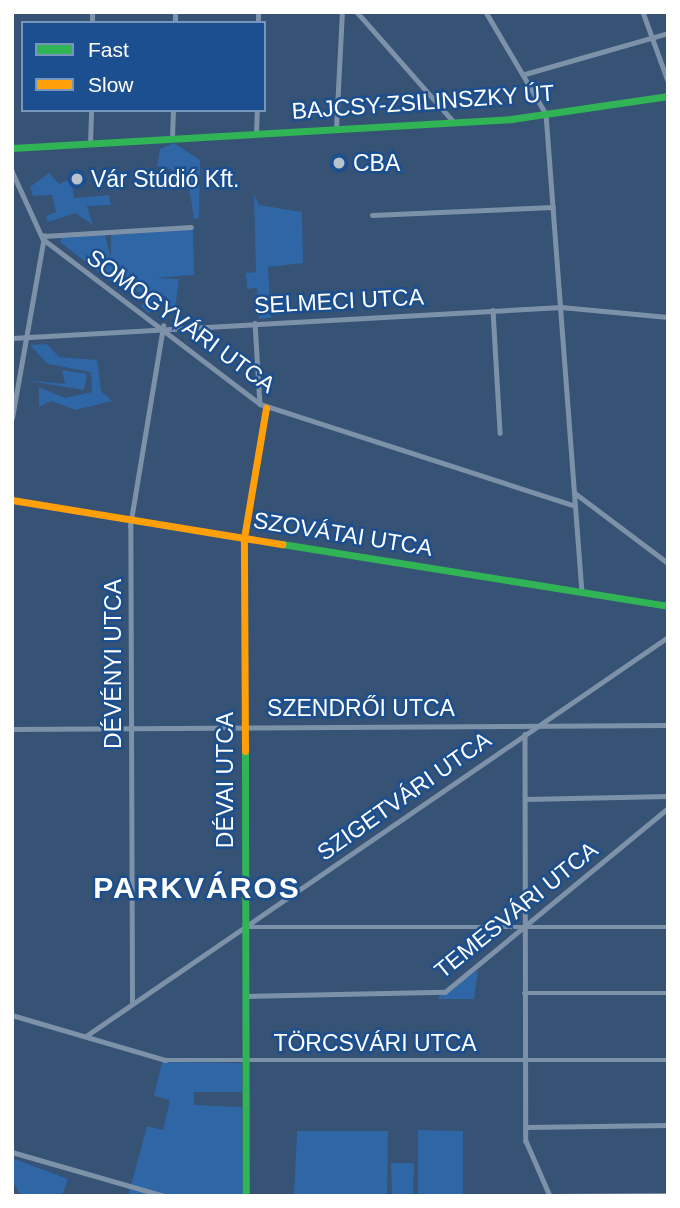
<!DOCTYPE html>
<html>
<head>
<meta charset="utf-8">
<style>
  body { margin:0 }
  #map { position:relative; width:680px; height:1208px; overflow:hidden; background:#365274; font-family:Arial,sans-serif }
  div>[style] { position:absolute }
  .green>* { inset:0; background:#2f66a5 }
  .street>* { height:4.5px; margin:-2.25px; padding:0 2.25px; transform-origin:2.25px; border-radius:2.25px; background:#7d92a8 }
  .fast>* { height:7px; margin:-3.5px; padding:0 3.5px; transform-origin:3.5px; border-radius:3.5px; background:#30b455 }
  .slow>* { height:7px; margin:-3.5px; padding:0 3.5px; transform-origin:3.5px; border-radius:3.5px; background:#ff9f0a }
  .dots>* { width:19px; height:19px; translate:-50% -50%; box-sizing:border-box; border:4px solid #1b4f8f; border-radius:50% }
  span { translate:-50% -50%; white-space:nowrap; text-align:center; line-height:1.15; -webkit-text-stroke:5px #1b4f8f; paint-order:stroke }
  .street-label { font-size:23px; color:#fff }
  .poi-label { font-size:23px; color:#fff }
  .left { translate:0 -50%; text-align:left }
  .district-label { font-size:30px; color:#fff; font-weight:700; letter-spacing:2px }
  .frame { position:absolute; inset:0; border:14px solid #fff; pointer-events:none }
  .legend { position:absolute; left:21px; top:21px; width:245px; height:91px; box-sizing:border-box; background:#1b4f8f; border:2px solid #7695bc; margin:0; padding:9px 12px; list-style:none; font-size:21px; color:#fff }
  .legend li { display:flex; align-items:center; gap:14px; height:35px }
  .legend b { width:35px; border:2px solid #7695bc }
</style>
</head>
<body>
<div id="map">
  <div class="green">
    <i style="clip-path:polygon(174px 143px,200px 160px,199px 218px,194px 219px,187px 174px,157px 166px,160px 149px)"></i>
    <i style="clip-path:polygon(49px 173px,59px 184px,71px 179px,74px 198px,109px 195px,111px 205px,87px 206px,93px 225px,75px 213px,48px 222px,46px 216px,56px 212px,52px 195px,33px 196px,30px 187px)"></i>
    <i style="clip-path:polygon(254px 195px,259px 205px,302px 212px,303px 263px,268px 267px,271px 318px,259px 319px,257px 288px,247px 289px,246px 273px,256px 272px)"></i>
    <i style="clip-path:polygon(193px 229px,194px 275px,156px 278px,179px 279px,175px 310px,163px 299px,149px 313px,141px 306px,149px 295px,114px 284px,60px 242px,62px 236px,105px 235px,111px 258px,111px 234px)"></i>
    <i style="clip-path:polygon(47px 344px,59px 357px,97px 360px,101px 391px,112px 401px,75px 410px,51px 401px,39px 407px,39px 387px,65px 398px,92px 392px,91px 372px,48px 364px,30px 345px)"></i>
    <i style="clip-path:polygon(62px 370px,87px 374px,84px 390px,23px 380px,65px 384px)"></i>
    <i style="clip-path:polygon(478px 970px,474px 999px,439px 999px,439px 996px)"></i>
    <i style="clip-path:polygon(162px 1062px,242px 1063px,242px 1092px,194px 1092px,194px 1105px,242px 1107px,243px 1196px,128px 1196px,147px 1126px,163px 1130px,170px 1100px,154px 1096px)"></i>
    <i style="clip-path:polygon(418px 1130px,463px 1131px,463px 1196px,294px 1196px,297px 1131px,388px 1131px,387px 1195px,392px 1195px,391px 1163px,414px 1163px,413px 1194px,418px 1195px)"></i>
    <i style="clip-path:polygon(12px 1158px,68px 1179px,62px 1196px,21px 1196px,12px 1180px)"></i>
  </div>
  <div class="street">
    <i style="left:357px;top:12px;width:147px;rotate:48.6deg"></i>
    <i style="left:486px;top:12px;width:118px;rotate:59.5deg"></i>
    <i style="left:546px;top:114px;width:479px;rotate:85.7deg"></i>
    <i style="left:643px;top:12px;width:73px;rotate:70.1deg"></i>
    <i style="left:92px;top:23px;width:11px;rotate:-90deg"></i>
    <i style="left:175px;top:23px;width:11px;rotate:-90deg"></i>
    <i style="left:258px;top:23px;width:11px;rotate:-90deg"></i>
    <i style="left:525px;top:74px;width:149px;rotate:-16deg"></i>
    <i style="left:336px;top:129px;width:117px;rotate:-87.1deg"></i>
    <i style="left:256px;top:134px;width:24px;rotate:-88deg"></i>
    <i style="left:172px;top:138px;width:28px;rotate:-88deg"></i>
    <i style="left:90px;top:143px;width:33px;rotate:-88deg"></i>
    <i style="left:12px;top:171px;width:75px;rotate:65.5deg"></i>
    <i style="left:43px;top:239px;width:273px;rotate:37.2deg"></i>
    <i style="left:260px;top:404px;width:331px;rotate:17.9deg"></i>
    <i style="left:372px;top:215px;width:181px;rotate:-2.5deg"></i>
    <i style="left:493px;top:310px;width:123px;rotate:86.7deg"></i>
    <i style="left:255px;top:323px;width:81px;rotate:86.5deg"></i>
    <i style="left:12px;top:338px;width:550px;rotate:-3.23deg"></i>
    <i style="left:561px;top:307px;width:107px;rotate:5.3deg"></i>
    <i style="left:12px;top:418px;width:185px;rotate:-80deg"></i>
    <i style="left:44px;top:236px;width:147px;rotate:-3.5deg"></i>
    <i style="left:575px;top:493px;width:116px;rotate:37deg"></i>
    <i style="left:12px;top:729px;width:656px;rotate:-0.35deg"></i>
    <i style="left:525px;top:734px;width:407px;rotate:89.9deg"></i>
    <i style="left:526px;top:1141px;width:60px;rotate:66.4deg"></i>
    <i style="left:525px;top:799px;width:143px;rotate:-1.2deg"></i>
    <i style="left:246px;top:927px;width:422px"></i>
    <i style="left:524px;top:993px;width:144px"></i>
    <i style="left:246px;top:996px;width:199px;rotate:-1.2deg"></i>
    <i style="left:445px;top:992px;width:289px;rotate:-39.5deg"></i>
    <i style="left:132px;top:1003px;width:477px;rotate:-90.2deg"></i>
    <i style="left:130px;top:526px;width:203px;rotate:-80.6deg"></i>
    <i style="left:12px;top:1015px;width:160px;rotate:16.3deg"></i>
    <i style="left:166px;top:1060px;width:502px"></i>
    <i style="left:86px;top:1036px;width:706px;rotate:-34.43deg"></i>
    <i style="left:526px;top:1127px;width:142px;rotate:-0.8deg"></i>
    <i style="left:12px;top:1152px;width:158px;rotate:16.1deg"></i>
    <i style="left:12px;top:1194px;width:2px;rotate:63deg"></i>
    <i style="left:550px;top:1196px;width:118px;rotate:-0.5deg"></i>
  </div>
  <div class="fast">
    <i style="left:12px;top:148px;width:500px;rotate:-3.3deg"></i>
    <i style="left:511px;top:119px;width:159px;rotate:-8.3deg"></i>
    <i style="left:282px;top:544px;width:391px;rotate:9.1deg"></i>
    <i style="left:245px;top:751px;width:445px;rotate:89.9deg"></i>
  </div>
  <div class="slow">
    <i style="left:12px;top:500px;width:274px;rotate:9.3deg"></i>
    <i style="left:245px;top:751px;width:213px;rotate:-90.3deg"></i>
    <i style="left:244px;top:538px;width:132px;rotate:-80.4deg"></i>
  </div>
  <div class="dots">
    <i style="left:339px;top:163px;background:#b9c2ce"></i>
    <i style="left:77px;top:179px;background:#b9c2ce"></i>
  </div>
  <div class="street-label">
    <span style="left:423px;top:102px;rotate:-4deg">BAJCSY-ZSILINSZKY ÚT</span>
    <span style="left:339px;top:301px;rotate:-3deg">SELMECI UTCA</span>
    <span style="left:181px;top:321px;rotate:36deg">SOMOGYVÁRI UTCA</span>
    <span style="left:343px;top:534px;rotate:9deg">SZOVÁTAI UTCA</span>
    <span style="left:113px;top:664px;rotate:-90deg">DÉVÉNYI UTCA</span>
    <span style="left:361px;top:708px">SZENDRŐI UTCA</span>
    <span style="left:225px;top:780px;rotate:-90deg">DÉVAI UTCA</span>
    <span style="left:404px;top:796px;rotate:-35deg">SZIGETVÁRI UTCA</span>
    <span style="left:516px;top:910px;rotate:-39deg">TEMESVÁRI UTCA</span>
    <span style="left:375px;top:1043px">TÖRCSVÁRI UTCA</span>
  </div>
  <div class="poi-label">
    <span class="left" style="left:353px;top:163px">CBA</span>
    <span class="left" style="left:91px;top:179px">Vár Stúdió Kft.</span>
  </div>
  <div class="district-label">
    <span style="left:197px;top:888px">PARKVÁROS</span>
  </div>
  <div class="frame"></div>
  <ul class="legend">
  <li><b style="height:9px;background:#30b455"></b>Fast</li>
  <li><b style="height:9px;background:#ff9f0a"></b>Slow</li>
  </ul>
</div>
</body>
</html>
